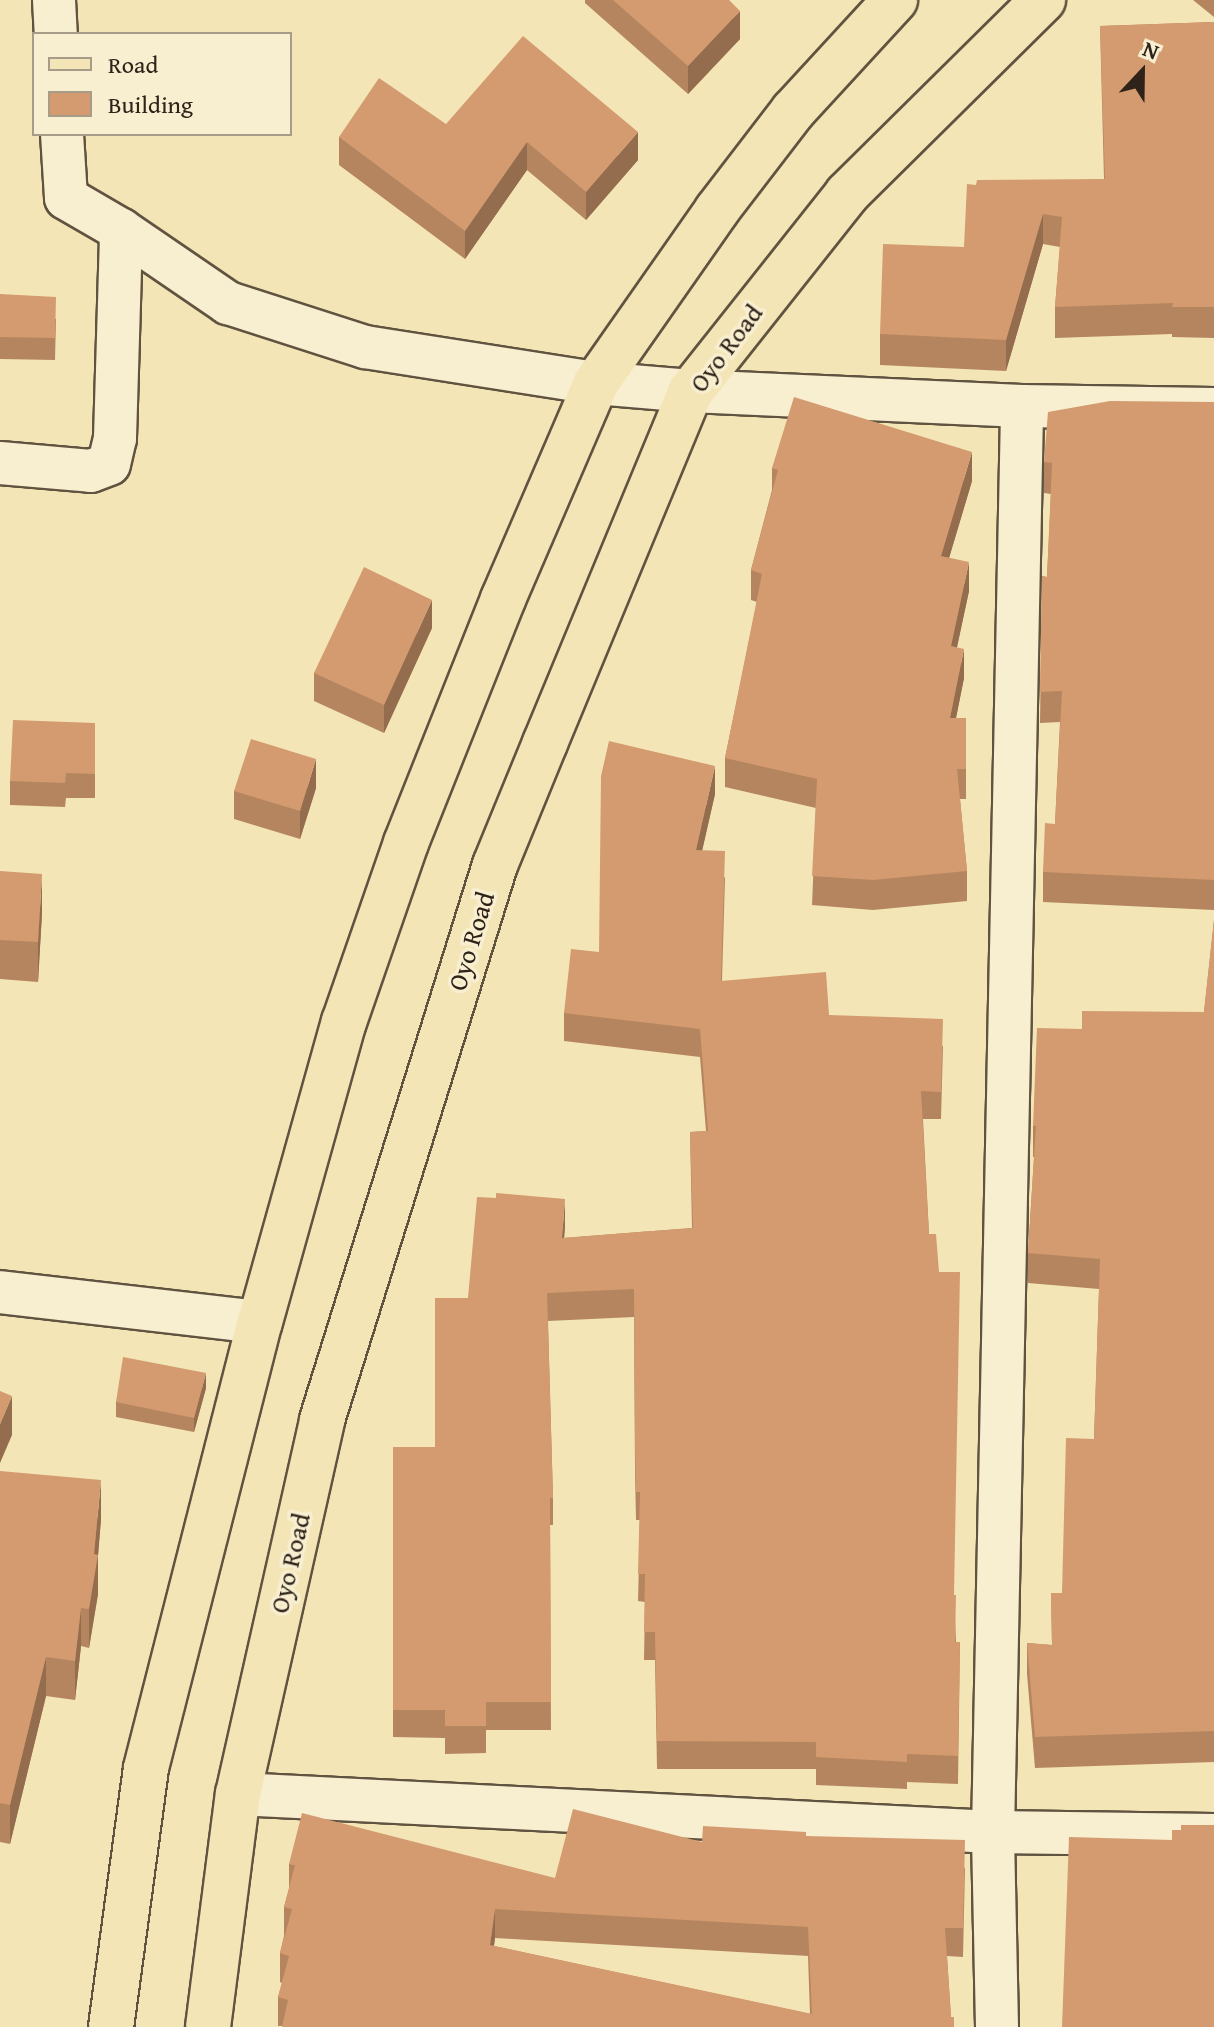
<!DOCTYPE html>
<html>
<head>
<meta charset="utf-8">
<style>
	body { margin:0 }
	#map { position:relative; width:1214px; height:2027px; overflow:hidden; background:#f4e5b6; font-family:"Gentium Book Plus",serif }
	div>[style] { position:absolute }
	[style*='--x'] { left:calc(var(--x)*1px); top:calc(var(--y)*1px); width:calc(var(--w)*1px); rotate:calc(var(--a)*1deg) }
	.roads { filter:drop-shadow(2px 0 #605340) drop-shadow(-2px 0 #605340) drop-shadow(0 2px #605340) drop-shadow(0 -2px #605340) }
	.street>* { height:42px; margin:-21px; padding:0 21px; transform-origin:21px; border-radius:21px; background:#f8eed0 }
	.primary>* { height:44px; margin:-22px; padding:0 22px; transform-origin:22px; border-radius:22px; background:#f4e5b6 }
	.wall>* { inset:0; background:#b5855f }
	.shaded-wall>* { inset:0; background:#946c4e }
	.building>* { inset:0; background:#d39b6f }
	span { translate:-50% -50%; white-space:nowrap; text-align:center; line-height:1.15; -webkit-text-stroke:7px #f8eed0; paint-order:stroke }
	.street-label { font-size:26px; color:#2e2219 }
	.legend { position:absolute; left:32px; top:32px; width:260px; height:104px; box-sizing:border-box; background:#f8eed0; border:2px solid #a79c87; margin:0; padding:10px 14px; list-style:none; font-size:24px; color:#2e2219 }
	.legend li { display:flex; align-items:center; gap:16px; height:40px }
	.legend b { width:40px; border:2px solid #a79c87 }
	.north { position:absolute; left:1102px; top:32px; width:80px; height:80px; -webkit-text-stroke:6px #f8eed0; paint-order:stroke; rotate:22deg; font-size:22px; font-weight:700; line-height:32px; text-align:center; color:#2e2219 }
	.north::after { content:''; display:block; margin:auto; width:28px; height:36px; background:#2e2219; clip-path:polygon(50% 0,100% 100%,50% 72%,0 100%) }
</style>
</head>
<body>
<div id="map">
	<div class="roads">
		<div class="street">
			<i style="--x:54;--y:0;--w:34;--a:87"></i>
			<i style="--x:62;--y:134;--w:64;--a:86.4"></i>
			<i style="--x:66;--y:198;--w:64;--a:30.2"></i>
			<i style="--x:121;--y:230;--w:130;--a:34.3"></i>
			<i style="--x:228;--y:303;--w:144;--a:17.8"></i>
			<i style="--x:365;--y:347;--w:234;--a:8.9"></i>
			<i style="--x:596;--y:383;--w:95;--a:4.8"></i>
			<i style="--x:691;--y:391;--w:331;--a:2.6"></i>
			<i style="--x:1022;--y:406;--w:192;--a:0.9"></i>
			<i style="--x:0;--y:463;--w:91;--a:5"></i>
			<i style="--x:91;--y:471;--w:19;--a:-21"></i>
			<i style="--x:109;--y:464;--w:27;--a:-77"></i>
			<i style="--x:115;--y:438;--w:208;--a:-88.3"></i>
			<i style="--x:0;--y:1292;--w:262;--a:6.6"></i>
			<i style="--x:238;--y:1794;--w:756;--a:2.88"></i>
			<i style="--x:993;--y:1832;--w:221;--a:0.8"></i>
			<i style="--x:997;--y:2027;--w:195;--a:-91.2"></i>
			<i style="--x:993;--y:1832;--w:1426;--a:-88.83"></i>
		</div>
		<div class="primary">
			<i style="--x:111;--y:2027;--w:261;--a:-82.3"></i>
			<i style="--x:146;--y:1768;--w:460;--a:-75.7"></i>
			<i style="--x:260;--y:1322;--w:312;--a:-74.4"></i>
			<i style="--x:344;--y:1022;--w:189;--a:-70.9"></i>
			<i style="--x:406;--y:843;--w:263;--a:-68.3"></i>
			<i style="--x:503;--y:599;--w:235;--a:-66.7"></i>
			<i style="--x:596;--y:383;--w:211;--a:-55"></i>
			<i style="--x:717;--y:210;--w:125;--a:-52.5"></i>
			<i style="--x:793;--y:111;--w:151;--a:-47.4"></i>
			<i style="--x:208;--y:2027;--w:235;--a:-82.7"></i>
			<i style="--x:238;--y:1794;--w:383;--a:-77.3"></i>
			<i style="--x:322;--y:1420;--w:581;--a:-72.69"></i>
			<i style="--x:495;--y:865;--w:132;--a:-67.7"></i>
			<i style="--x:545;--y:743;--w:381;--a:-67.5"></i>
			<i style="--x:691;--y:391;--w:251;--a:-51.6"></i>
			<i style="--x:847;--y:194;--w:276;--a:-44.7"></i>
		</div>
	</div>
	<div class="wall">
		<i style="clip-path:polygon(585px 0,729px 0,740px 39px,688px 94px,585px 3px)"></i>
		<i style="clip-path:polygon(1193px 0,1214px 0,1214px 17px)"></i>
		<i style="clip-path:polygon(1214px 22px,1214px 338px,1172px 337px,1172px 334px,1055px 338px,1055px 307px,1060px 247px,1043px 244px,1006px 371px,880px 365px,880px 334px,964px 247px,976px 185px,1104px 179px,1100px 26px)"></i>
		<i style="clip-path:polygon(446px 124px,638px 160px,586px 220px,527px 170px,465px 259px,339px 165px,339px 137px)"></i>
		<i style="clip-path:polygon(0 294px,56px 319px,55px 360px,0 359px)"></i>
		<i style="clip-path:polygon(1214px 402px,1214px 910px,1043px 902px,1043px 872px,1055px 824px,1060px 722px,1040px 723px,1042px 576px,1047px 577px,1051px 494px,1044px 493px,1044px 462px)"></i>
		<i style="clip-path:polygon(772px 468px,972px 481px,949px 558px,969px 591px,957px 647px,964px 678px,956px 718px,966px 718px,966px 799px,960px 799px,967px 871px,967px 901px,873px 910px,812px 905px,816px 808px,725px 787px,725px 758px,757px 602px,751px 600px,751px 570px,772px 490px)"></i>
		<i style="clip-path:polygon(432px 628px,384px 733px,314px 701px,314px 673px)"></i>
		<i style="clip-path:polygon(95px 723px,95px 798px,66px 798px,65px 807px,10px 805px,10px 781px)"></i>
		<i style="clip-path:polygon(316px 788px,300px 839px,234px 819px,234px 791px)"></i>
		<i style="clip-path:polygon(715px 794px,702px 850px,725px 878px,722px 981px,829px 1015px,943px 1046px,941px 1119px,923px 1119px,929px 1234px,954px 1595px,956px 1642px,960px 1642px,958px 1784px,907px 1782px,907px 1789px,816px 1785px,816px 1769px,657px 1769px,655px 1660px,644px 1660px,645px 1602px,638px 1601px,640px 1520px,636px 1520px,635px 1472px,634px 1317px,548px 1321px,553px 1498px,553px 1525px,550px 1525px,551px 1730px,486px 1730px,486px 1753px,445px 1754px,445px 1738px,393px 1737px,393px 1447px,435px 1447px,468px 1298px,565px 1226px,564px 1238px,692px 1228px,690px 1132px,706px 1131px,700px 1057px,564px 1041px,564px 1013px,599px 952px)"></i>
		<i style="clip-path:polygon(0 871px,42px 913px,38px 982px,0 979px)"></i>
		<i style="clip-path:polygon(1214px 920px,1214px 1762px,1035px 1768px,1027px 1674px,1027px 1643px,1052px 1645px,1051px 1593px,1062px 1593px,1094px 1439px,1099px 1289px,1028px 1283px,1028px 1253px,1034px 1157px,1033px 1157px,1033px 1126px,1082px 1029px,1204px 1012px)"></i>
		<i style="clip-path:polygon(206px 1388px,194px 1432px,116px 1417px,116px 1402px)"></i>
		<i style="clip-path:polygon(0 1471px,101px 1519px,98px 1555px,98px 1594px,89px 1648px,81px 1646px,75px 1700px,46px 1696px,10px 1844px,0 1842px)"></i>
		<i style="clip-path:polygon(evenodd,806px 1836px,965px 1868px,963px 1957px,947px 1956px,951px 2017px,278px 2026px,278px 1997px,282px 1983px,280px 1982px,280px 1953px,284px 1936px,284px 1907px,289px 1889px,289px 1864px,555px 1878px,702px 1842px,806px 1836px,495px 1938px,808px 1956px,810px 2014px,494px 1946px,495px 1938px)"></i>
	</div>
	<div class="shaded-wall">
		<i style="clip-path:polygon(740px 11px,740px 39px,688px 94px,688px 66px)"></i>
		<i style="clip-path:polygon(638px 132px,638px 160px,586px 220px,586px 192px)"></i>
		<i style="clip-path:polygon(527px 142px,527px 170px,465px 259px,465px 231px)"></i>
		<i style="clip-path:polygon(1043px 214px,1043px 244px,1006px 371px,1006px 340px)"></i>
		<i style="clip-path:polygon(972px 452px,972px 481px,941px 585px,941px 556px)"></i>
		<i style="clip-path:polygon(969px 562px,969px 591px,951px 675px,951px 646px)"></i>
		<i style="clip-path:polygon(432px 600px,432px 628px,384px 733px,384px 705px)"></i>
		<i style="clip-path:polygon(964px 649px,964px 678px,950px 748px,950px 718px)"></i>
		<i style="clip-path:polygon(316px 759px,316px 788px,300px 839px,300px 811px)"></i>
		<i style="clip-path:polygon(715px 766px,715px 794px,696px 878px,696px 850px)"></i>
		<i style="clip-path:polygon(42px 874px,42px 913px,38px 982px,38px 942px)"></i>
		<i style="clip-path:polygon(565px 1199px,565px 1226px,562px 1266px,562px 1238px)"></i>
		<i style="clip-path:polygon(206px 1373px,206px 1388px,194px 1432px,194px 1418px)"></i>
		<i style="clip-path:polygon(12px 1396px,12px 1435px,0 1463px,0 1424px)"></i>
		<i style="clip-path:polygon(101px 1480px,101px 1519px,98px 1556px,98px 1555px,98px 1594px,89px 1648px,89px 1609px)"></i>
		<i style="clip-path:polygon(81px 1608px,81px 1646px,75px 1700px,75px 1661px)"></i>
		<i style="clip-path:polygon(46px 1657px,46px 1696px,10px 1844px,10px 1805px)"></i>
		<i style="clip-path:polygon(495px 1909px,495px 1938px,490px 1974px,490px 1945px)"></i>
	</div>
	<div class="building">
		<i style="clip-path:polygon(613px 0,729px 0,740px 11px,688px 66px)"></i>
		<i style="clip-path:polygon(1214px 22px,1214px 307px,1172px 307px,1173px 303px,1055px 307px,1062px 217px,1043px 214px,1006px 340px,880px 334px,883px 244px,964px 247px,967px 184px,976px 185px,977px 180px,1105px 179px,1100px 26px)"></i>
		<i style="clip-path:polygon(523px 36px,638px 132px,586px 192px,527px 142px,465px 231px,339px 137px,379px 78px,446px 124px)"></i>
		<i style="clip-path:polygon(0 294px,56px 297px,55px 338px,0 337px)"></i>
		<i style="clip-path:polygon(794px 397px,972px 452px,941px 556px,969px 562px,951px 646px,964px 649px,950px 718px,966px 718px,966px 769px,957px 769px,967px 871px,873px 880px,812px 876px,817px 779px,725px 758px,762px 574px,751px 570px,778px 470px,772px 468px)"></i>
		<i style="clip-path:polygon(1110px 401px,1214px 402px,1214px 880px,1043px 872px,1045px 823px,1055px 824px,1062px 691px,1040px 692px,1042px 576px,1047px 577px,1052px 463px,1044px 462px,1048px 412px)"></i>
		<i style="clip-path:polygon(364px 567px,432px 600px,384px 705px,314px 673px)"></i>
		<i style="clip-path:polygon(13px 720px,95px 723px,95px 774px,66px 773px,65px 783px,10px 781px)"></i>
		<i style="clip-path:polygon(251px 739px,316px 759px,300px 811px,234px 791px)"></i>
		<i style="clip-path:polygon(609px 741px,715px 766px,696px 850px,725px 851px,721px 981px,826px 972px,829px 1015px,943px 1019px,941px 1092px,921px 1091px,929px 1234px,936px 1234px,939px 1272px,960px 1272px,954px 1595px,956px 1595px,955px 1642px,960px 1642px,958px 1756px,907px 1754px,907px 1762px,816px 1757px,816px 1742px,657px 1741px,655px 1632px,644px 1632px,645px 1574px,638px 1574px,640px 1492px,636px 1492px,635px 1444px,634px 1289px,547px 1293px,553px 1498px,550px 1498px,551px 1702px,486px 1702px,486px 1726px,445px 1726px,445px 1710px,393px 1710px,393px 1447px,435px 1447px,435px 1298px,468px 1298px,477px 1197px,496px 1198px,496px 1193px,565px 1199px,562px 1238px,693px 1228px,690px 1132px,708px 1131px,700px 1029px,564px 1013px,571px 949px,599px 952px,601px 776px)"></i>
		<i style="clip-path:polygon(0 871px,42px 874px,38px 942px,0 940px)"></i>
		<i style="clip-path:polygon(1214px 920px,1214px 1731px,1035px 1737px,1027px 1643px,1052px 1645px,1051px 1593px,1062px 1593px,1066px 1438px,1094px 1439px,1100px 1259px,1028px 1253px,1036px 1126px,1033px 1126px,1037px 1028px,1082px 1029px,1082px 1011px,1204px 1012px)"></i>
		<i style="clip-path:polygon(123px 1357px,206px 1373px,194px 1418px,116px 1402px)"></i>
		<i style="clip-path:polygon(0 1391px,12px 1396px,0 1424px)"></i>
		<i style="clip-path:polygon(0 1471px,101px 1480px,94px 1554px,98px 1555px,89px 1609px,81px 1608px,75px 1661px,46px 1657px,10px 1805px,0 1803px)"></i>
		<i style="clip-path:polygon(evenodd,573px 1809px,702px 1842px,703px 1826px,806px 1832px,806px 1836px,965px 1840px,963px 1928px,945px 1928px,951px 2017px,954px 2017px,954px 2027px,282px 2027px,288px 2000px,278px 1997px,289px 1956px,280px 1953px,292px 1909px,284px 1907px,295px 1865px,289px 1864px,302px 1813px,555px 1878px,573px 1809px,495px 1909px,808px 1927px,812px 2014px,490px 1945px,495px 1909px)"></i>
		<i style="clip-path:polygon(1181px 1825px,1214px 1825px,1214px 2027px,1062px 2027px,1069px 1837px,1172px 1840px,1172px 1830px,1181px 1830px)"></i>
	</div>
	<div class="street-label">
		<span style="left:726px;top:348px;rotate:-53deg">Oyo Road</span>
		<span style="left:471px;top:941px;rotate:-73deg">Oyo Road</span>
		<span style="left:290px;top:1563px;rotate:-77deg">Oyo Road</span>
	</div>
	<ul class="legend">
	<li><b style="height:10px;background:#f4e5b6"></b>Road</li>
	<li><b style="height:22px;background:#d39b6f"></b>Building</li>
	</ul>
	<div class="north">N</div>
</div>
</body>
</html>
